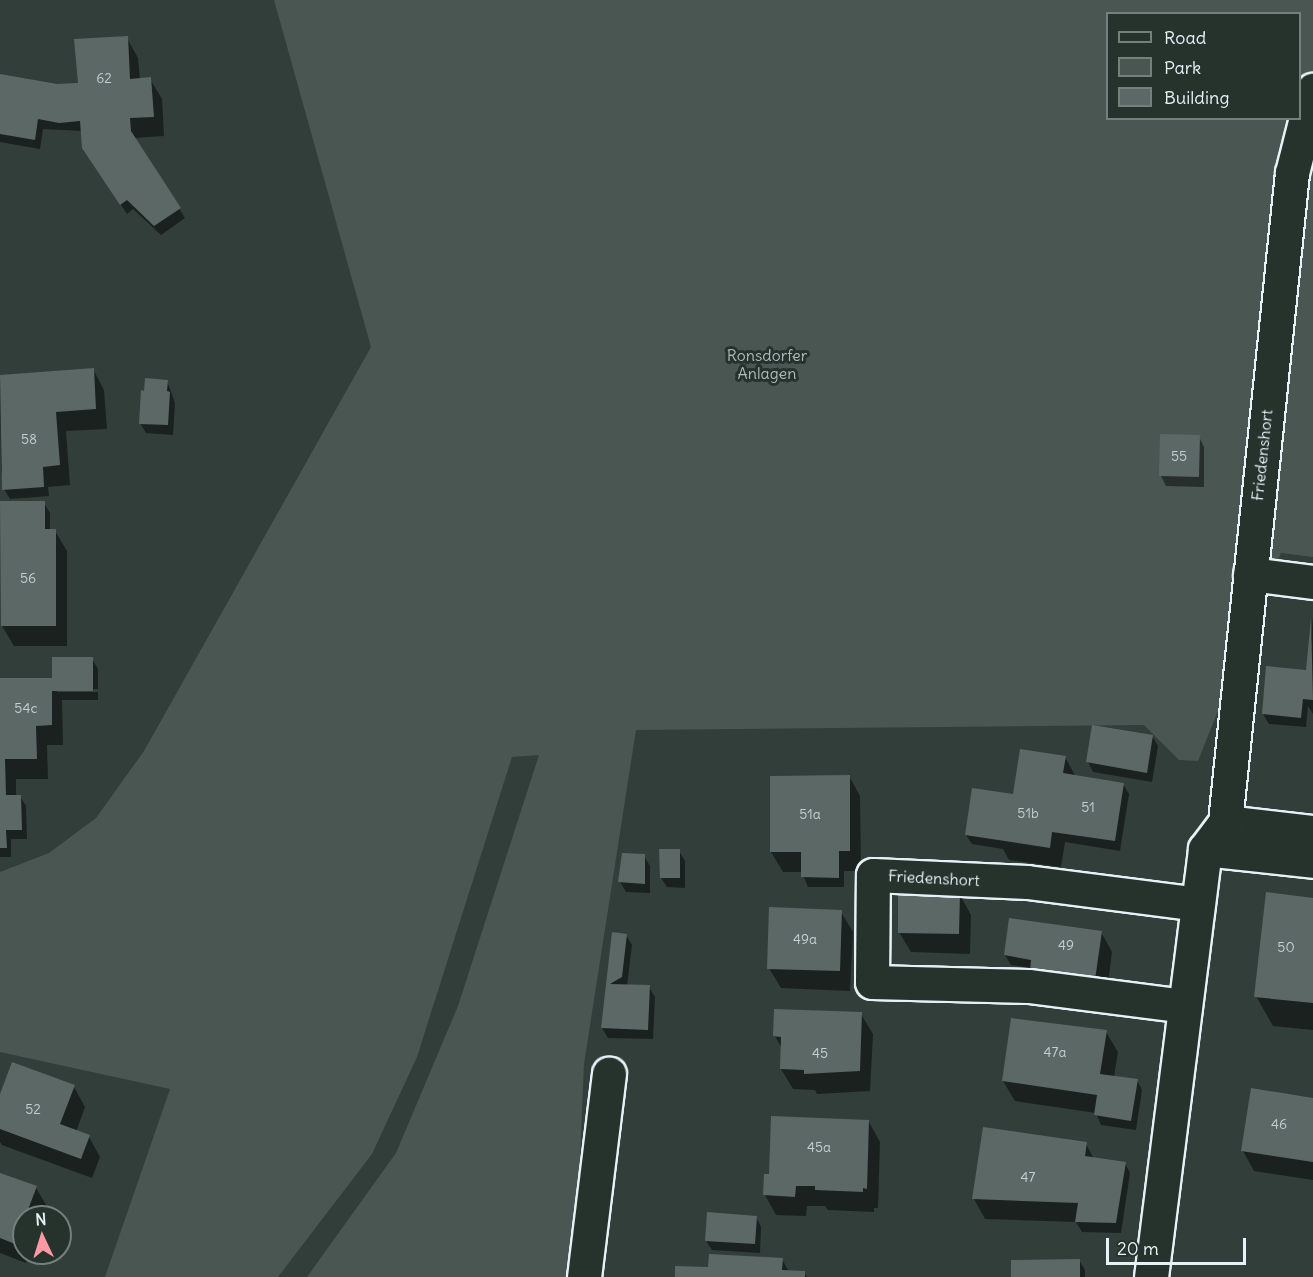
<!DOCTYPE html>
<html>
<head>
<meta charset="utf-8">
<style>
	body { margin:0 }
	#map { position:relative; width:1313px; height:1277px; overflow:hidden; background:#323e39; font-family:Delius,sans-serif }
	div>[style] { position:absolute }
	[style*='--x'] { left:calc(var(--x)*1px); top:calc(var(--y)*1px); width:calc(var(--w)*1px); rotate:calc(var(--a)*1deg) }
	.green>* { inset:0; background:#495651 }
	.shadow>* { inset:0; background:#0007 }
	.building>* { inset:0; background:#5c6865 }
	.roads { filter:drop-shadow(2px 0 #e8f1f8) drop-shadow(-2px 0 #e8f1f8) drop-shadow(0 2px #e8f1f8) drop-shadow(0 -2px #e8f1f8) }
	.minor>* { height:33px; margin:-16.5px; padding:0 16.5px; transform-origin:16.5px; border-radius:16.5px; background:#26332d }
	span { translate:-50% -50%; white-space:nowrap; text-align:center; line-height:1.15; -webkit-text-stroke:6px #26332d; paint-order:stroke }
	.number-label { font-size:14px; color:#c5cfd3 }
	.number-label span { -webkit-text-stroke-width:0 }
	.park-label { font-size:16px; color:#b0bbbe }
	.street-label { font-size:16px; color:#e8f1f8 }
	.legend { position:absolute; left:1106px; top:12px; width:195px; height:108px; box-sizing:border-box; background:#26332d; border:2px solid #747f7e; margin:0; padding:8px 10px; list-style:none; font-size:18px; color:#e8f1f8 }
	.legend li { display:flex; align-items:center; gap:12px; height:30px }
	.legend b { width:30px; border:2px solid #747f7e }
	.north { position:absolute; left:12px; top:1205px; width:60px; height:60px; box-sizing:border-box; background:#26332d; border:2px solid #747f7e; border-radius:50%; rotate:356deg; font-size:16px; font-weight:700; line-height:24px; text-align:center; color:#e8f1f8 }
	.north::after { content:''; display:block; margin:auto; width:21px; height:27px; background:#ff9aa2; clip-path:polygon(50% 0,100% 100%,50% 72%,0 100%) }
	.scale { position:absolute; left:1106px; top:1238px; width:140px; height:27px; box-sizing:border-box; border:3px solid #e8f1f8; border-top:0; padding-left:8px; font-size:18px; line-height:21px; white-space:nowrap; color:#e8f1f8; -webkit-text-stroke:4px #26332d; paint-order:stroke }
</style>
</head>
<body>
<div id="map">
	<div class="green">
		<i style="clip-path:polygon(evenodd,274px 0,1313px 0,1313px 557px,1281px 553px,1198px 761px,1179px 760px,1144px 725px,636px 730px,584px 1064px,575px 1277px,307px 1277px,396px 1153px,458px 1006px,539px 755px,512px 757px,417px 1057px,372px 1154px,278px 1277px,105px 1277px,170px 1089px,0 1052px,0 872px,49px 853px,96px 818px,144px 751px,371px 347px,274px 0,1108px 14px,1300px 14px,1300px 118px,1108px 118px,1108px 14px)"></i>
	</div>
	<div class="shadow">
		<i style="clip-path:polygon(127px 38px,138px 58px,140px 80px,150px 79px,162px 99px,164px 136px,135px 138px,185px 218px,161px 235px,133px 209px,127px 214px,90px 158px,82px 131px,43px 129px,40px 149px,0 142px,0 76px,57px 86px,79px 85px)"></i>
		<i style="clip-path:polygon(93px 369px,104px 390px,107px 429px,66px 431px,70px 485px,48px 487px,49px 496px,10px 499px,4px 489px,1px 470px,0 377px)"></i>
		<i style="clip-path:polygon(167px 381px,175px 403px,173px 435px,146px 433px,140px 423px)"></i>
		<i style="clip-path:polygon(1199px 437px,1204px 447px,1204px 487px,1166px 486px,1161px 476px)"></i>
		<i style="clip-path:polygon(44px 503px,50px 513px,50px 531px,55px 531px,67px 551px,67px 646px,14px 646px,2px 626px)"></i>
		<i style="clip-path:polygon(1313px 617px,1313px 714px,1308px 706px,1306px 727px,1269px 724px,1263px 714px,1307px 672px)"></i>
		<i style="clip-path:polygon(92px 659px,98px 669px,98px 689px,57px 689px,57px 692px,98px 692px,98px 700px,62px 700px,63px 745px,47px 745px,48px 779px,16px 779px,16px 796px,20px 796px,26px 806px,27px 839px,11px 839px,11px 857px,0 857px,0 680px,51px 680px)"></i>
		<i style="clip-path:polygon(1152px 736px,1158px 746px,1152px 782px,1093px 772px,1088px 762px)"></i>
		<i style="clip-path:polygon(1065px 757px,1076px 777px,1123px 784px,1129px 794px,1120px 851px,1065px 842px,1061px 867px,1009px 860px,1003px 849px,972px 844px,966px 835px)"></i>
		<i style="clip-path:polygon(849px 776px,860px 796px,861px 871px,844px 871px,844px 887px,808px 887px,802px 872px,783px 872px,771px 852px,771px 777px)"></i>
		<i style="clip-path:polygon(679px 851px,685px 861px,685px 888px,667px 887px,661px 878px)"></i>
		<i style="clip-path:polygon(644px 856px,650px 866px,650px 893px,626px 892px,620px 882px)"></i>
		<i style="clip-path:polygon(960px 895px,971px 915px,970px 954px,911px 952px,899px 932px)"></i>
		<i style="clip-path:polygon(1313px 899px,1313px 1030px,1273px 1026px,1256px 996px)"></i>
		<i style="clip-path:polygon(841px 912px,853px 932px,850px 991px,781px 988px,769px 968px)"></i>
		<i style="clip-path:polygon(1101px 932px,1112px 952px,1106px 999px,1031px 968px,1011px 965px,1005px 955px)"></i>
		<i style="clip-path:polygon(613px 934px,626px 935px,632px 945px,627px 986px,649px 987px,655px 997px,653px 1039px,608px 1038px,602px 1028px)"></i>
		<i style="clip-path:polygon(861px 1014px,873px 1034px,870px 1091px,817px 1094px,815px 1090px,793px 1089px,781px 1069px,782px 1049px,775px 1036px)"></i>
		<i style="clip-path:polygon(1106px 1032px,1118px 1052px,1114px 1077px,1137px 1080px,1142px 1090px,1136px 1130px,1101px 1125px,1096px 1113px,1015px 1101px,1003px 1081px)"></i>
		<i style="clip-path:polygon(74px 1087px,85px 1107px,76px 1132px,89px 1137px,100px 1157px,92px 1178px,2px 1145px,0 1142px,0 1098px)"></i>
		<i style="clip-path:polygon(1313px 1100px,1313px 1180px,1254px 1171px,1243px 1151px)"></i>
		<i style="clip-path:polygon(869px 1122px,880px 1142px,878px 1208px,874px 1208px,874px 1212px,828px 1210px,825px 1206px,807px 1206px,806px 1216px,776px 1215px,765px 1195px,771px 1175px)"></i>
		<i style="clip-path:polygon(1086px 1144px,1094px 1159px,1125px 1163px,1130px 1173px,1121px 1233px,1082px 1232px,1076px 1222px,985px 1219px,974px 1199px)"></i>
		<i style="clip-path:polygon(0 1174px,36px 1188px,48px 1208px,44px 1217px,24px 1217px,24px 1253px,30px 1253px,26px 1263px,0 1253px)"></i>
		<i style="clip-path:polygon(756px 1217px,761px 1227px,760px 1253px,712px 1250px,706px 1241px)"></i>
		<i style="clip-path:polygon(782px 1259px,789px 1272px,804px 1273px,807px 1277px,676px 1277px,710px 1269px)"></i>
		<i style="clip-path:polygon(1079px 1260px,1085px 1270px,1085px 1277px,1012px 1277px)"></i>
	</div>
	<div class="building">
		<i style="clip-path:polygon(128px 36px,130px 79px,151px 77px,154px 117px,130px 118px,131px 131px,181px 208px,154px 226px,127px 200px,120px 205px,82px 148px,80px 121px,59px 123px,38px 119px,35px 140px,0 134px,0 74px,57px 84px,78px 83px,74px 39px)"></i>
		<i style="clip-path:polygon(94px 368px,96px 409px,56px 412px,60px 465px,43px 467px,44px 487px,2px 490px,0 375px)"></i>
		<i style="clip-path:polygon(145px 378px,168px 380px,167px 391px,170px 392px,168px 425px,139px 424px,141px 390px,144px 391px)"></i>
		<i style="clip-path:polygon(1160px 434px,1200px 435px,1199px 477px,1159px 476px)"></i>
		<i style="clip-path:polygon(0 501px,45px 501px,45px 529px,56px 529px,56px 626px,1px 626px)"></i>
		<i style="clip-path:polygon(1311px 618px,1313px 700px,1303px 699px,1301px 718px,1262px 714px,1266px 666px,1306px 670px)"></i>
		<i style="clip-path:polygon(52px 657px,93px 657px,93px 691px,52px 691px,52px 725px,36px 726px,37px 759px,5px 759px,6px 795px,21px 795px,22px 830px,6px 830px,7px 848px,0 848px,0 678px,52px 678px)"></i>
		<i style="clip-path:polygon(1092px 725px,1153px 735px,1147px 773px,1086px 762px)"></i>
		<i style="clip-path:polygon(1020px 749px,1066px 756px,1063px 773px,1124px 783px,1115px 841px,1052px 832px,1050px 848px,965px 835px,972px 788px,1013px 794px)"></i>
		<i style="clip-path:polygon(850px 775px,850px 851px,839px 851px,839px 878px,801px 877px,801px 852px,770px 852px,770px 776px)"></i>
		<i style="clip-path:polygon(659px 849px,680px 849px,680px 878px,660px 878px)"></i>
		<i style="clip-path:polygon(622px 853px,645px 854px,645px 884px,618px 882px)"></i>
		<i style="clip-path:polygon(898px 891px,960px 893px,959px 934px,898px 933px)"></i>
		<i style="clip-path:polygon(1266px 892px,1313px 898px,1313px 1003px,1254px 997px)"></i>
		<i style="clip-path:polygon(769px 907px,842px 910px,840px 971px,767px 969px)"></i>
		<i style="clip-path:polygon(1009px 918px,1102px 931px,1095px 980px,1030px 971px,1031px 960px,1004px 955px)"></i>
		<i style="clip-path:polygon(612px 932px,627px 934px,622px 977px,610px 984px,650px 985px,648px 1030px,601px 1028px)"></i>
		<i style="clip-path:polygon(774px 1009px,862px 1012px,860px 1071px,804px 1074px,804px 1070px,780px 1069px,781px 1037px,773px 1036px)"></i>
		<i style="clip-path:polygon(1011px 1018px,1107px 1030px,1100px 1074px,1138px 1079px,1131px 1121px,1094px 1115px,1097px 1095px,1002px 1081px)"></i>
		<i style="clip-path:polygon(12px 1062px,75px 1085px,60px 1124px,90px 1135px,81px 1159px,0 1129px,0 1094px)"></i>
		<i style="clip-path:polygon(1251px 1088px,1313px 1098px,1313px 1162px,1241px 1151px)"></i>
		<i style="clip-path:polygon(771px 1116px,869px 1120px,867px 1189px,863px 1188px,863px 1192px,815px 1190px,815px 1186px,796px 1186px,795px 1197px,763px 1195px,764px 1174px,769px 1174px)"></i>
		<i style="clip-path:polygon(983px 1127px,1087px 1142px,1085px 1156px,1126px 1162px,1116px 1223px,1075px 1222px,1078px 1203px,972px 1199px)"></i>
		<i style="clip-path:polygon(0 1173px,37px 1186px,15px 1244px,0 1238px)"></i>
		<i style="clip-path:polygon(707px 1212px,757px 1216px,755px 1244px,705px 1241px)"></i>
		<i style="clip-path:polygon(709px 1254px,783px 1258px,782px 1270px,805px 1271px,805px 1277px,675px 1277px,675px 1266px,708px 1267px)"></i>
		<i style="clip-path:polygon(1080px 1259px,1080px 1277px,1011px 1277px,1011px 1260px)"></i>
	</div>
	<div class="roads">
		<div class="minor">
			<i style="--x:1250;--y:574;--w:64;--a:7.2"></i>
			<i style="--x:1225;--y:822;--w:89;--a:6.5"></i>
			<i style="--x:1205;--y:849;--w:109;--a:6.3"></i>
			<i style="--x:1185;--y:1006;--w:158;--a:-172.7"></i>
			<i style="--x:1028;--y:986;--w:156;--a:-178.5"></i>
			<i style="--x:872;--y:982;--w:107;--a:-89.5"></i>
			<i style="--x:873;--y:875;--w:154;--a:2.6"></i>
			<i style="--x:1027;--y:882;--w:172;--a:7.3"></i>
			<i style="--x:584;--y:1277;--w:205;--a:-83"></i>
			<i style="--x:1151;--y:1277;--w:431;--a:-82.8"></i>
			<i style="--x:1205;--y:849;--w:34;--a:-53"></i>
			<i style="--x:1225;--y:822;--w:652;--a:-84.11"></i>
			<i style="--x:1292;--y:173;--w:86;--a:-75.8"></i>
		</div>
	</div>
	<div class="number-label">
		<span style="left:104px;top:78px">62</span>
		<span style="left:29px;top:439px">58</span>
		<span style="left:1179px;top:456px">55</span>
		<span style="left:28px;top:578px">56</span>
		<span style="left:26px;top:708px">54c</span>
		<span style="left:1088px;top:807px">51</span>
		<span style="left:1028px;top:813px">51b</span>
		<span style="left:810px;top:814px">51a</span>
		<span style="left:805px;top:939px">49a</span>
		<span style="left:1066px;top:945px">49</span>
		<span style="left:1286px;top:947px">50</span>
		<span style="left:1055px;top:1052px">47a</span>
		<span style="left:820px;top:1053px">45</span>
		<span style="left:33px;top:1109px">52</span>
		<span style="left:1279px;top:1124px">46</span>
		<span style="left:819px;top:1147px">45a</span>
		<span style="left:1028px;top:1177px">47</span>
	</div>
	<div class="park-label">
		<span style="left:767px;top:364px">Ronsdorfer<br>Anlagen</span>
	</div>
	<div class="street-label">
		<span style="left:1262px;top:455px;rotate:-84deg">Friedenshort</span>
		<span style="left:934px;top:878px;rotate:3deg">Friedenshort</span>
	</div>
	<ul class="legend">
	<li><b style="height:8px;background:#26332d"></b>Road</li>
	<li><b style="height:16px;background:#495651"></b>Park</li>
	<li><b style="height:16px;background:#5c6865"></b>Building</li>
	</ul>
	<div class="north">N</div>
	<div class="scale">20 m</div>
</div>
</body>
</html>
